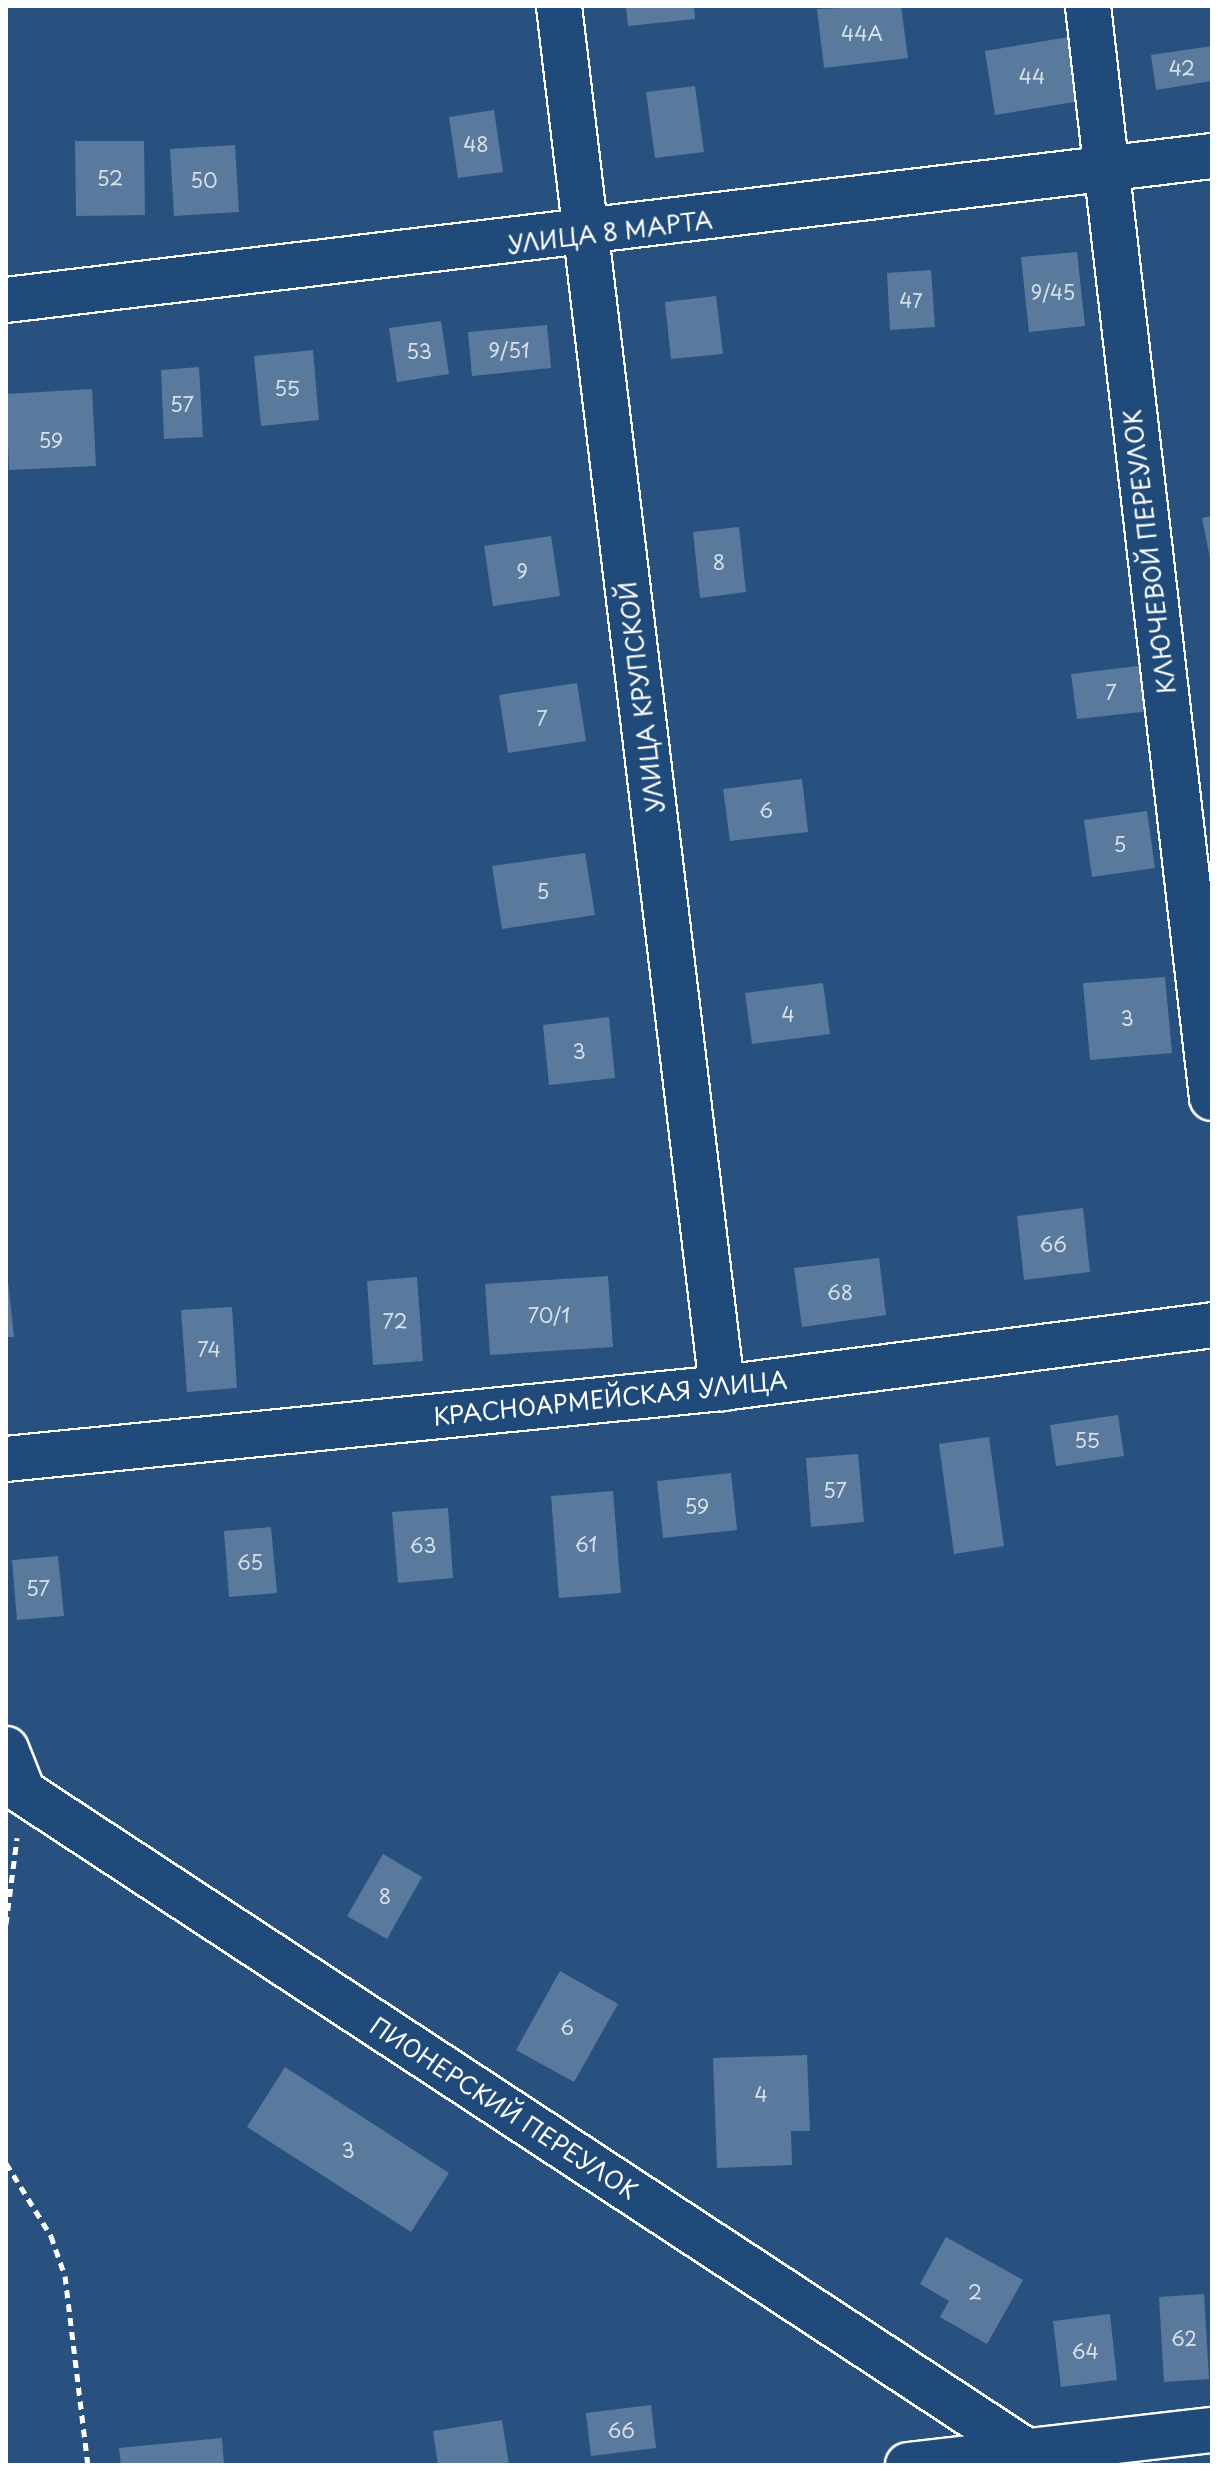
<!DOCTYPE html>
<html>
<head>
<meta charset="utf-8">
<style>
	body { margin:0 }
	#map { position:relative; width:1218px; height:2471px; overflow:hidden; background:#28517f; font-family:"Playpen Sans",sans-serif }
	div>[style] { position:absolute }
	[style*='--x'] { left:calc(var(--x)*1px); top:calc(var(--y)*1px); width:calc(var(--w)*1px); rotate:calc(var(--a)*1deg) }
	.building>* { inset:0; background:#5a7a9d }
	.path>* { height:5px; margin-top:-2.5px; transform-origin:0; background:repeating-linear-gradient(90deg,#fff 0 8px,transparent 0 14px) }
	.roads { filter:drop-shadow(2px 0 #fff) drop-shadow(-2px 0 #fff) drop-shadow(0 2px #fff) drop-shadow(0 -2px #fff) }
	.minor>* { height:44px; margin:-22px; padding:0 22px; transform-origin:22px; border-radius:22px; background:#1f4a7a }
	span { translate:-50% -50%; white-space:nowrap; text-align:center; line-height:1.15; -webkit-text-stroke:6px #1f4a7a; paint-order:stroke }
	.number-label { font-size:20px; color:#d6dee6 }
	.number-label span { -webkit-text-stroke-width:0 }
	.street-label { font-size:24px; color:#fff }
	.frame { position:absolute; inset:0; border:8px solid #fff; pointer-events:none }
</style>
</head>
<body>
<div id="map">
	<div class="building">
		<i style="clip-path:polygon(626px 6px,694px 6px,695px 19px,628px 26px)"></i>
		<i style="clip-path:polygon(901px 6px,908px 58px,824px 68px,817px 9px)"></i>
		<i style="clip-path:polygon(1069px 37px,1080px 101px,995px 115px,985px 51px)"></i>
		<i style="clip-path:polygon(1212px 46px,1212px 81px,1156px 90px,1151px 55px)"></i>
		<i style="clip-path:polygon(695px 86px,704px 152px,655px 158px,646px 92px)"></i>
		<i style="clip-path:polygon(494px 110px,503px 172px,458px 178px,449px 117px)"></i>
		<i style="clip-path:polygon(75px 141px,144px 141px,145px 215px,76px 216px)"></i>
		<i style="clip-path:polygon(235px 145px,239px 212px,174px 216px,170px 149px)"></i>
		<i style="clip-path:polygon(1077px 252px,1085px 326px,1029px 332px,1021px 257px)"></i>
		<i style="clip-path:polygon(931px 270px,935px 327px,890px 330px,887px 273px)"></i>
		<i style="clip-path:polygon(716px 296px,723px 354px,671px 359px,665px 302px)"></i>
		<i style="clip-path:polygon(441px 321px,449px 374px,397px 382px,389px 328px)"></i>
		<i style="clip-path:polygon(547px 325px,551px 368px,472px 376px,468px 332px)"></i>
		<i style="clip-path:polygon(313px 350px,319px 420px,261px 426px,254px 356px)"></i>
		<i style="clip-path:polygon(199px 367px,203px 437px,164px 439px,161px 370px)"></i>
		<i style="clip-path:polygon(92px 389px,96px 466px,9px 470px,6px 394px)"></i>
		<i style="clip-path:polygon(1212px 516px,1212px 563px,1211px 563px,1202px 518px)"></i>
		<i style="clip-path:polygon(739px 527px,746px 592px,700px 598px,693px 532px)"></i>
		<i style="clip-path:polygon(551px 536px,560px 596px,493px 606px,484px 546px)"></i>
		<i style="clip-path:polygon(1146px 665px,1151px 711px,1077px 719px,1071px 674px)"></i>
		<i style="clip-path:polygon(577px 683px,586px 741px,508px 753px,499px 695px)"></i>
		<i style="clip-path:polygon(802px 779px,808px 832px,730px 841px,723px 789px)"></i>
		<i style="clip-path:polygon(1147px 811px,1155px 868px,1092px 877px,1084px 820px)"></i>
		<i style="clip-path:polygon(585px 853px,595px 915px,502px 929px,492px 866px)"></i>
		<i style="clip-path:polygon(1165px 977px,1172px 1053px,1090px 1060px,1083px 983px)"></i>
		<i style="clip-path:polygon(823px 983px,830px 1034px,752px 1044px,745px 993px)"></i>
		<i style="clip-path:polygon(609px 1017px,615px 1078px,549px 1085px,543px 1025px)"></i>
		<i style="clip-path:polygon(1083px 1208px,1090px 1272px,1024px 1280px,1017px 1216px)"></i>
		<i style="clip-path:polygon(879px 1258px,886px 1315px,802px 1327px,794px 1268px)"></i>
		<i style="clip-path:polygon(6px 1263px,14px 1337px,6px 1337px)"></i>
		<i style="clip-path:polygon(608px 1276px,613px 1347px,490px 1355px,485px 1284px)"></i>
		<i style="clip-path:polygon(417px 1277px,423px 1361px,373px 1365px,367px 1281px)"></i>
		<i style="clip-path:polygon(232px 1307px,237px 1388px,187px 1392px,181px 1310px)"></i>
		<i style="clip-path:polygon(1118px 1415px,1124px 1456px,1056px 1466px,1050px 1425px)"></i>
		<i style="clip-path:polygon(989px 1437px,1004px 1546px,954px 1554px,939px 1444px)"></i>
		<i style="clip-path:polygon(858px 1454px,864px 1522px,811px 1527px,806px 1458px)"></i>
		<i style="clip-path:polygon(731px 1473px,737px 1530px,663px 1538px,657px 1481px)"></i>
		<i style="clip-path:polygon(613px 1491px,621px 1593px,559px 1598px,551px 1496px)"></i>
		<i style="clip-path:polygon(448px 1508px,453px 1578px,398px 1583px,392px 1512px)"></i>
		<i style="clip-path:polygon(271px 1527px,277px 1593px,229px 1597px,224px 1531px)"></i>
		<i style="clip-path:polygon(58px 1556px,64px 1616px,17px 1620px,12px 1560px)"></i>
		<i style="clip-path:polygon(383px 1854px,422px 1877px,387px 1939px,347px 1916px)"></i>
		<i style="clip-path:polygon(560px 1971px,618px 2004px,574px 2082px,516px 2050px)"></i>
		<i style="clip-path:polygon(807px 2055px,810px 2131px,791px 2131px,792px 2165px,717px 2168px,713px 2058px)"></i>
		<i style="clip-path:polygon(285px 2067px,449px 2173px,411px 2232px,247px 2127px)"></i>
		<i style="clip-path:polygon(946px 2237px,1023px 2280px,987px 2344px,940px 2317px,949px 2301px,920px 2284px)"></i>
		<i style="clip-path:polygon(1204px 2294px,1209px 2379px,1164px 2382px,1159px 2297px)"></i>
		<i style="clip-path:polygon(1110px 2314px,1117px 2380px,1061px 2387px,1053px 2321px)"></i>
		<i style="clip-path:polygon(651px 2405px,656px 2448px,591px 2456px,586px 2413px)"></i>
		<i style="clip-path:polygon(502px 2420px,509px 2465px,438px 2465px,433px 2431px)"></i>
		<i style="clip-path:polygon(222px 2438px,224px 2465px,121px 2465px,119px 2448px)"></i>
	</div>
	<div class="path">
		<i style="--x:6;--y:1924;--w:87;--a:-82.7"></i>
		<i style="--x:6;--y:2163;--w:86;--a:58.3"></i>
		<i style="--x:51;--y:2236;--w:42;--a:70.7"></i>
		<i style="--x:65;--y:2276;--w:190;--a:83.1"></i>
	</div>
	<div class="roads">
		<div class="minor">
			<i style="--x:559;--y:6;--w:1392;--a:83.27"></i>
			<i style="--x:1088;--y:6;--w:1099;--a:83.52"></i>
			<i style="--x:6;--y:300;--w:1215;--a:-6.81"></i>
			<i style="--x:6;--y:1459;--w:720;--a:-5.66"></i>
			<i style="--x:722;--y:1388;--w:494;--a:-7.3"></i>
			<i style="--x:6;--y:1749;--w:46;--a:68.4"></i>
			<i style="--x:23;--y:1792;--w:1197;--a:33.3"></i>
			<i style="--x:908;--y:2465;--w:306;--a:-6.6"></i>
		</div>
	</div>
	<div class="number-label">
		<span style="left:862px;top:33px">44А</span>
		<span style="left:1182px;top:68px">42</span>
		<span style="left:1032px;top:76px">44</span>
		<span style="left:476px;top:144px">48</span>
		<span style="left:110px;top:178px">52</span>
		<span style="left:204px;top:180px">50</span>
		<span style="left:1053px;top:292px">9/45</span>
		<span style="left:911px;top:300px">47</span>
		<span style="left:509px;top:350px">9/51</span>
		<span style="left:419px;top:351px">53</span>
		<span style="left:287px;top:388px">55</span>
		<span style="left:182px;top:404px">57</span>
		<span style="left:51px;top:440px">59</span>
		<span style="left:719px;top:562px">8</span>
		<span style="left:522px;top:571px">9</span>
		<span style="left:1111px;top:692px">7</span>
		<span style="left:542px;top:718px">7</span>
		<span style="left:766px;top:810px">6</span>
		<span style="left:1120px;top:844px">5</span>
		<span style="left:543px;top:891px">5</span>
		<span style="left:788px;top:1014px">4</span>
		<span style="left:1127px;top:1018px">3</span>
		<span style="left:579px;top:1051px">3</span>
		<span style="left:1053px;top:1244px">66</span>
		<span style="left:840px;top:1292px">68</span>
		<span style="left:549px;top:1315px">70/1</span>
		<span style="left:395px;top:1321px">72</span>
		<span style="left:209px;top:1349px">74</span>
		<span style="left:1087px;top:1440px">55</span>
		<span style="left:835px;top:1490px">57</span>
		<span style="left:697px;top:1506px">59</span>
		<span style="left:586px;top:1544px">61</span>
		<span style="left:423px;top:1545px">63</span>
		<span style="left:250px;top:1562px">65</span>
		<span style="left:38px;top:1588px">57</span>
		<span style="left:385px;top:1896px">8</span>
		<span style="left:567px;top:2027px">6</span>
		<span style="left:761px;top:2094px">4</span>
		<span style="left:348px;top:2150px">3</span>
		<span style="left:975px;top:2292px">2</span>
		<span style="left:1184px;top:2338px">62</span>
		<span style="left:1085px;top:2351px">64</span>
		<span style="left:621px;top:2430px">66</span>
	</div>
	<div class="street-label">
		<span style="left:610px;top:232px;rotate:-7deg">УЛИЦА 8 МАРТА</span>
		<span style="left:1149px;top:552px;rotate:-97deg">КЛЮЧЕВОЙ ПЕРЕУЛОК</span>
		<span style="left:641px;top:697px;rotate:-97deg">УЛИЦА КРУПСКОЙ</span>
		<span style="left:610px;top:1398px;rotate:-6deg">КРАСНОАРМЕЙСКАЯ УЛИЦА</span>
		<span style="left:504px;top:2108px;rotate:33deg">ПИОНЕРСКИЙ ПЕРЕУЛОК</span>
	</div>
	<div class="frame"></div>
</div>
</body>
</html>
